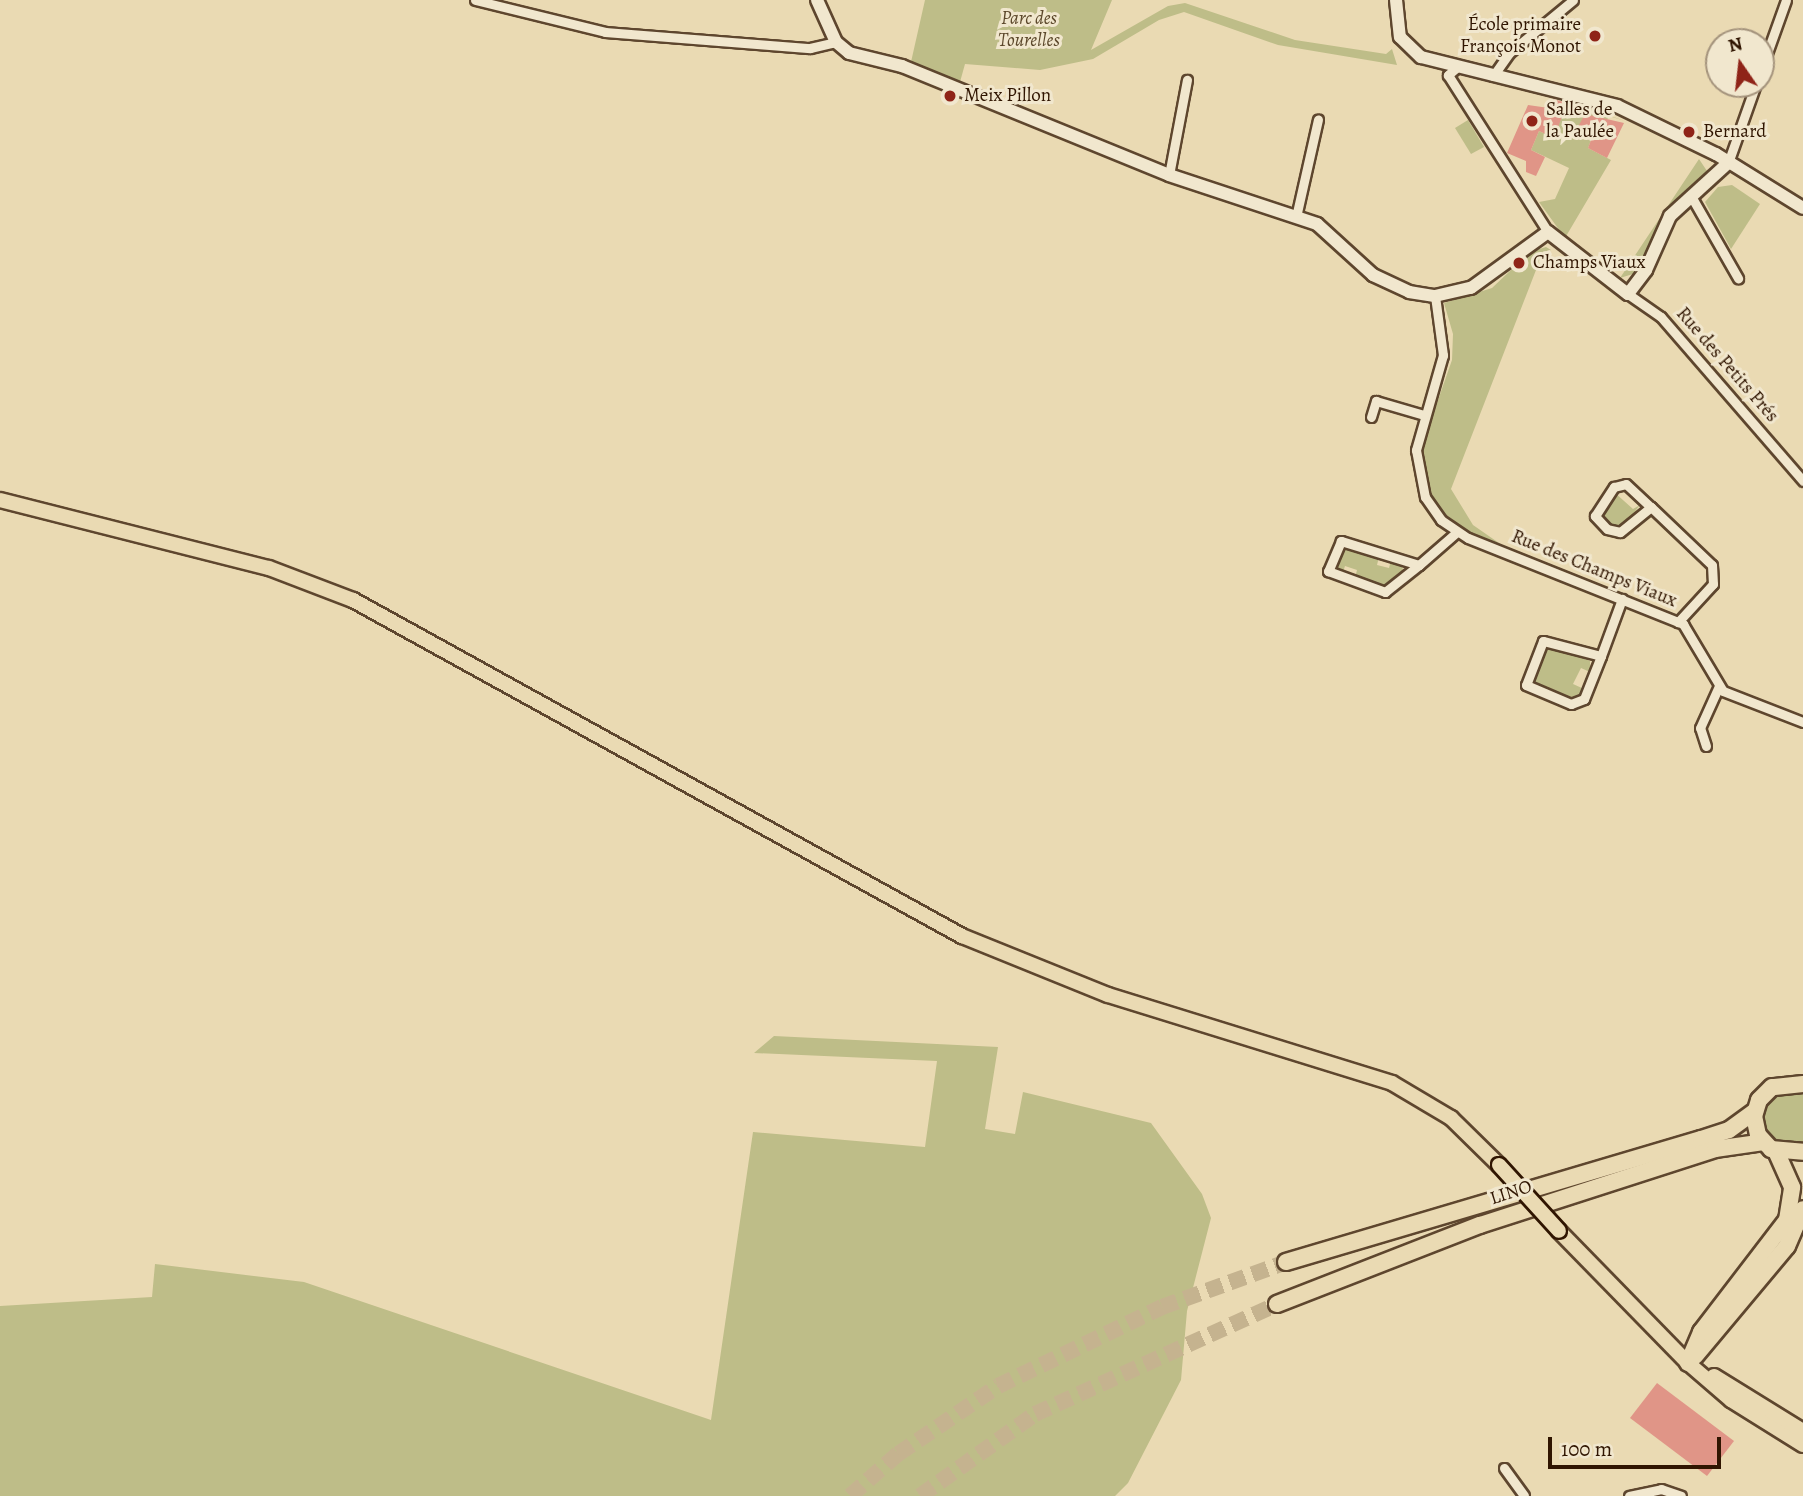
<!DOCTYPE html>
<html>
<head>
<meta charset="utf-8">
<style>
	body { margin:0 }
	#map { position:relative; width:1803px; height:1496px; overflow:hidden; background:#eadab3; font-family:Alegreya,serif }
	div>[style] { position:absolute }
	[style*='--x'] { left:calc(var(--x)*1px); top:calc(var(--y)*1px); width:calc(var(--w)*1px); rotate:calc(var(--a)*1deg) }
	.green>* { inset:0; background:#bebd88 }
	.building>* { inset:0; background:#e09587 }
	.trunk-tunnel>* { height:16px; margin-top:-8px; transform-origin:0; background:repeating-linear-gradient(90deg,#c5b38f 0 16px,transparent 0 24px) }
	.roads { filter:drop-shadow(2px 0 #5e462e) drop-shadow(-2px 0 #5e462e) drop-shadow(0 2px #5e462e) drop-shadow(0 -2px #5e462e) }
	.minor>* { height:9px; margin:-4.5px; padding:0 4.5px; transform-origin:4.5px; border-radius:4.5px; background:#f1e7ce }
	.tertiary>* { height:12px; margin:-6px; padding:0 6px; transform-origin:6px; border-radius:6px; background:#f1e7ce }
	.primary>* { height:14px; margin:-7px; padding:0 7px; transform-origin:7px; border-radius:7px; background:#eadab3 }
	.trunk>* { height:16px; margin:-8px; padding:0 8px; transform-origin:8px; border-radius:8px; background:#eadab3 }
	.bridges { filter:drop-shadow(2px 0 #301501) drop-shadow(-2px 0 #301501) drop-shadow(0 2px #301501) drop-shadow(0 -2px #301501) }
	.primary-bridge>* { height:14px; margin:-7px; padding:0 7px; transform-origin:7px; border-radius:7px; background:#eadab3 }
	.dots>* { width:19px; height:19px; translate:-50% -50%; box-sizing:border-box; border:4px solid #f1e7ce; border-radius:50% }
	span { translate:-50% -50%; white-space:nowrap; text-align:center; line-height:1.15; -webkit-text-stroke:6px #f1e7ce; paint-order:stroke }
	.park-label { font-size:19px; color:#5b472a; font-style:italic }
	.poi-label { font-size:19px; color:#301501 }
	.right { translate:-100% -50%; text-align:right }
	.left { translate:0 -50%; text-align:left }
	.street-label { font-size:19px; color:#301501 }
	.north { position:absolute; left:1705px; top:28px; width:70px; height:70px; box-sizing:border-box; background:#f1e7ce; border:2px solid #a4937c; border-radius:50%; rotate:346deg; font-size:19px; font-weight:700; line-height:28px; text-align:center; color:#301501 }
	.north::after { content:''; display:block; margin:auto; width:24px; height:32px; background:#8f2418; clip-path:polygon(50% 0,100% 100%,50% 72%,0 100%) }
	.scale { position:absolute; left:1548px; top:1437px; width:173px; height:32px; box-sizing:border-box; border:4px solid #301501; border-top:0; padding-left:9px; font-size:21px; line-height:24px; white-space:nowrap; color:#301501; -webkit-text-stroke:5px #f1e7ce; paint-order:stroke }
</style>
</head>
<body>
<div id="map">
	<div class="green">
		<i style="clip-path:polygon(925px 0,1112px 0,1091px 50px,1168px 6px,1185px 3px,1295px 40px,1386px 54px,1392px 49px,1397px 65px,1278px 45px,1184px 12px,1159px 20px,1093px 59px,1040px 70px,965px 64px,960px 82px,911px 62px)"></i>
		<i style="clip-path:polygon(1576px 104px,1625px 121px,1609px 116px,1605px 123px,1578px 127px,1592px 138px,1588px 148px,1611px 160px,1565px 238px,1539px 202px,1555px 199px,1569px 168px,1531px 150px,1539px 131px,1554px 138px,1561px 116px,1568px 115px,1566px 106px,1575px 108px)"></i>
		<i style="clip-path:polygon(1468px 120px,1484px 147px,1471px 154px,1455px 128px)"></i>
		<i style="clip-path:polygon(1699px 159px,1709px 174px,1666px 212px,1636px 273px,1620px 278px)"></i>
		<i style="clip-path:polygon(1732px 185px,1760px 204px,1731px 249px,1705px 202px,1718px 187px)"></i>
		<i style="clip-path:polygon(1546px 247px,1551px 250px,1543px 252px,1451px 489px,1473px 525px,1509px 550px,1469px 534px,1444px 514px,1426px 485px,1422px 446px,1452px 360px,1453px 334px,1444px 303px,1492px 288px,1530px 252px)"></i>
		<i style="clip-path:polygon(1614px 492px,1633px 509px,1640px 505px,1623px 527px,1608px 525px,1601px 514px)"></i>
		<i style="clip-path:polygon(1345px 546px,1379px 557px,1377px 565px,1389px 568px,1391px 560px,1402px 563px,1403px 572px,1384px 587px,1355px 578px,1357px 570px,1345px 566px,1342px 575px,1334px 572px)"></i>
		<i style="clip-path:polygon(1550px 645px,1590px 661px,1590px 672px,1581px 668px,1573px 684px,1584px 689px,1578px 696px,1569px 698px,1533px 682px,1544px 647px)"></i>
		<i style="clip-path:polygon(774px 1036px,998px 1047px,985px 1129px,1015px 1134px,1023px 1092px,1151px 1123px,1202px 1194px,1211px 1218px,1187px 1311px,1181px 1380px,1128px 1483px,1115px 1496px,0 1496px,0 1306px,152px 1297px,155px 1264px,304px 1282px,711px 1420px,753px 1132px,925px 1147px,937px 1061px,754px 1053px)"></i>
		<i style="clip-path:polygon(1799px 1090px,1803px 1092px,1803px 1143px,1778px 1144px,1764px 1131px,1762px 1111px,1773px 1095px)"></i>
	</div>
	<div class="building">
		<i style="clip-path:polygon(1553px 99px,1567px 103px,1554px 138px,1539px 131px,1531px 150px,1545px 157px,1536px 176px,1526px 172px,1526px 161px,1507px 153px,1528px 105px,1549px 108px)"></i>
		<i style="clip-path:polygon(1585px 114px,1624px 123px,1607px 158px,1588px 148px,1593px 135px,1578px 127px)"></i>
		<i style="clip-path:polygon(1657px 1383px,1734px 1441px,1707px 1476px,1630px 1418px)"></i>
	</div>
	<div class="trunk-tunnel">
		<i style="--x:850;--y:1496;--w:64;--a:-41.2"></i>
		<i style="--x:898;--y:1454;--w:121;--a:-34.2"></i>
		<i style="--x:998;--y:1386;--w:182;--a:-25.7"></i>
		<i style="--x:1162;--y:1307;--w:132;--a:-19.9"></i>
		<i style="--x:920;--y:1496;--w:141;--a:-35.5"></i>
		<i style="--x:1035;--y:1414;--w:266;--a:-24.4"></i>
	</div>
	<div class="roads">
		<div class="minor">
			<i style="--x:475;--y:0;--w:134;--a:13.8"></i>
			<i style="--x:605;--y:32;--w:206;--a:4.5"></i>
			<i style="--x:810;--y:48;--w:27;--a:-13"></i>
			<i style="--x:1456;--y:68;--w:11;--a:139"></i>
			<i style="--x:1448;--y:75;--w:186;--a:57.5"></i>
			<i style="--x:1761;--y:70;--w:74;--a:-70.3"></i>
			<i style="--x:1493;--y:76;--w:28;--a:-55"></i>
			<i style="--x:1509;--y:53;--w:83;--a:-39.6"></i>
			<i style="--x:1728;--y:163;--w:84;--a:-70.5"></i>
			<i style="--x:1169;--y:175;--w:97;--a:-79.3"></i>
			<i style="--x:1691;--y:196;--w:95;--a:60.2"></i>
			<i style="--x:1296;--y:217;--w:100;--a:-77.3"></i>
			<i style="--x:1628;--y:294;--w:40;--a:34.9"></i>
			<i style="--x:1661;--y:317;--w:217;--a:49.1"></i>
			<i style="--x:1435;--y:296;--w:60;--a:82.3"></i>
			<i style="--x:1443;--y:355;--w:99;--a:105.9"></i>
			<i style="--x:1416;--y:450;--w:48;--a:79.2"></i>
			<i style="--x:1425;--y:497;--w:28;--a:55"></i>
			<i style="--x:1441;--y:520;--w:32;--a:34"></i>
			<i style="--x:1468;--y:538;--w:232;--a:21.8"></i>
			<i style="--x:1683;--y:624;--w:78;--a:59.2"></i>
			<i style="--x:1723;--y:691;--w:86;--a:21.2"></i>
			<i style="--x:1371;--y:417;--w:17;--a:-73"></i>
			<i style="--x:1376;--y:401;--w:50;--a:16.3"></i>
			<i style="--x:1651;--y:507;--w:40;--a:141"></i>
			<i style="--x:1620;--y:532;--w:13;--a:-167"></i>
			<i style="--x:1607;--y:529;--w:18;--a:-133"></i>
			<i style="--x:1595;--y:516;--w:35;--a:-57"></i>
			<i style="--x:1614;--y:487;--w:12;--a:-14"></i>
			<i style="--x:1626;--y:484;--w:34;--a:43"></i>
			<i style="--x:1651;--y:507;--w:84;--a:43.6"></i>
			<i style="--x:1712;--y:565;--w:19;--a:87"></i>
			<i style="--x:1713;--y:584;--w:52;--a:132.6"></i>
			<i style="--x:1419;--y:565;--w:82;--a:-162.9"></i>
			<i style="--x:1341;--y:541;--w:33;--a:113"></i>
			<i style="--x:1328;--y:571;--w:61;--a:20.2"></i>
			<i style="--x:1385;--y:592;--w:43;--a:-38.5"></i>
			<i style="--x:1419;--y:565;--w:50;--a:-41"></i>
			<i style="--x:1601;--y:656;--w:60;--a:-165.5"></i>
			<i style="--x:1543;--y:641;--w:47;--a:111.1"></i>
			<i style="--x:1526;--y:685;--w:49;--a:22.9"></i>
			<i style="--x:1571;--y:704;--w:14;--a:-21"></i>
			<i style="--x:1584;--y:699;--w:46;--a:-68.4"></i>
			<i style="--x:1601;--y:656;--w:61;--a:-69.8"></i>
			<i style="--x:1706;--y:746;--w:19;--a:-108"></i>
			<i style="--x:1700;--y:728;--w:46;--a:-65.7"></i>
			<i style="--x:1504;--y:1468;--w:34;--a:54"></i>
			<i style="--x:1629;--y:1496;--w:33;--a:-12"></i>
			<i style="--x:1661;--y:1489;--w:21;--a:19"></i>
		</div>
		<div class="tertiary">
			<i style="--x:817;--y:0;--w:46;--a:65.7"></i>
			<i style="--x:836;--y:42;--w:17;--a:40"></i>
			<i style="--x:849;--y:53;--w:55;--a:13.8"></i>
			<i style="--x:902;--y:66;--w:288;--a:22.2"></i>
			<i style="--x:1169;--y:175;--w:156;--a:18.3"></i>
			<i style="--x:1317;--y:224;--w:76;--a:42.3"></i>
			<i style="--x:1373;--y:275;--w:40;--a:25"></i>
			<i style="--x:1409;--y:292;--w:26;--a:9"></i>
			<i style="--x:1435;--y:296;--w:37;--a:-13"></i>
			<i style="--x:1471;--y:288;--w:95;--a:-36"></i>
			<i style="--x:1548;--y:232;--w:101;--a:37.8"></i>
			<i style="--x:1628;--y:294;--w:30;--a:-53"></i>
			<i style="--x:1646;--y:270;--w:59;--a:-66"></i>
			<i style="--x:1670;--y:216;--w:79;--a:-42.4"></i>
			<i style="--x:1396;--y:0;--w:37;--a:84"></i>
			<i style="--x:1400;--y:37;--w:29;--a:44"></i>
			<i style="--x:1421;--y:57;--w:202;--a:14"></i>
			<i style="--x:1617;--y:106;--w:110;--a:25.9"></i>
			<i style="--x:1716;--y:154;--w:102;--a:31.8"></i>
		</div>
		<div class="primary">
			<i style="--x:0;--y:500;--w:277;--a:14.2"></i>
			<i style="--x:269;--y:568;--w:90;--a:20.9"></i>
			<i style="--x:353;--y:600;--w:696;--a:28.89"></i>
			<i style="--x:962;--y:936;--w:157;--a:22"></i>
			<i style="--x:1108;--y:995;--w:297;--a:17.2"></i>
			<i style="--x:1392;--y:1083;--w:69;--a:30.7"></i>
			<i style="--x:1451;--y:1118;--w:67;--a:44.4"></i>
			<i style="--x:1559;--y:1231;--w:185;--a:45.7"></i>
			<i style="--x:1688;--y:1363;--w:57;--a:40.7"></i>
			<i style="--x:1731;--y:1400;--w:85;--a:32"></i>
			<i style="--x:1714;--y:1376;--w:105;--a:31.7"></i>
		</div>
		<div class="trunk">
			<i style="--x:1803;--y:1084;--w:31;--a:174"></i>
			<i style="--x:1772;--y:1087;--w:18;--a:135"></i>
			<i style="--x:1759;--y:1100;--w:17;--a:107"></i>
			<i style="--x:1754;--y:1116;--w:19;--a:78"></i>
			<i style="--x:1758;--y:1135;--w:19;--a:47"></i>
			<i style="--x:1771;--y:1149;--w:32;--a:5"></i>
			<i style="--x:1286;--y:1262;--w:433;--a:-16.5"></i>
			<i style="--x:1701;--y:1139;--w:29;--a:-18"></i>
			<i style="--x:1729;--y:1130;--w:32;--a:-36"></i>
			<i style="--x:1277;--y:1304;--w:218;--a:-21.3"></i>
			<i style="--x:1480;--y:1225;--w:247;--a:-17.9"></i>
			<i style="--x:1715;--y:1149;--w:49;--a:-8.1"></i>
			<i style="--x:1695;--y:1356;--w:143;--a:-50.1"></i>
			<i style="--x:1787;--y:1246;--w:40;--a:-66.6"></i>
			<i style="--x:1688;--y:1363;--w:34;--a:-67"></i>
			<i style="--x:1701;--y:1332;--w:141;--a:-52.5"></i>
			<i style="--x:1787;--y:1220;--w:33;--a:-81"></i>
			<i style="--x:1792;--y:1187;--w:39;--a:-114"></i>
		</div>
	</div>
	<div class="bridges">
		<div class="primary-bridge">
			<i style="--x:1499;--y:1165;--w:89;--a:47.7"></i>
		</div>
	</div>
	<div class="dots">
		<i style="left:1595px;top:36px;background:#8f2418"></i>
		<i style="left:950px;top:96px;background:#8f2418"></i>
		<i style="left:1532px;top:121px;background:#8f2418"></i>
		<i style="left:1689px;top:132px;background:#8f2418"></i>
		<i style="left:1519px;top:263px;background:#8f2418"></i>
	</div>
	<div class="park-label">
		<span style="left:1029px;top:30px">Parc des<br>Tourelles</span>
	</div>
	<div class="poi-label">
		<span class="right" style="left:1581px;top:36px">École primaire<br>François Monot</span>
		<span class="left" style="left:964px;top:96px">Meix Pillon</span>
		<span class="left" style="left:1546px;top:121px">Salles de<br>la Paulée</span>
		<span class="left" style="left:1703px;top:132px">Bernard</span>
		<span class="left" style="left:1533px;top:263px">Champs Viaux</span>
	</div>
	<div class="street-label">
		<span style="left:1727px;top:365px;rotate:49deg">Rue des Petits Prés</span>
		<span style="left:1594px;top:569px;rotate:22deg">Rue des Champs Viaux</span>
		<span style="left:1511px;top:1193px;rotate:-18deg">LINO</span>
	</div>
	<div class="north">N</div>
	<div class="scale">100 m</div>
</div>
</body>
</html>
